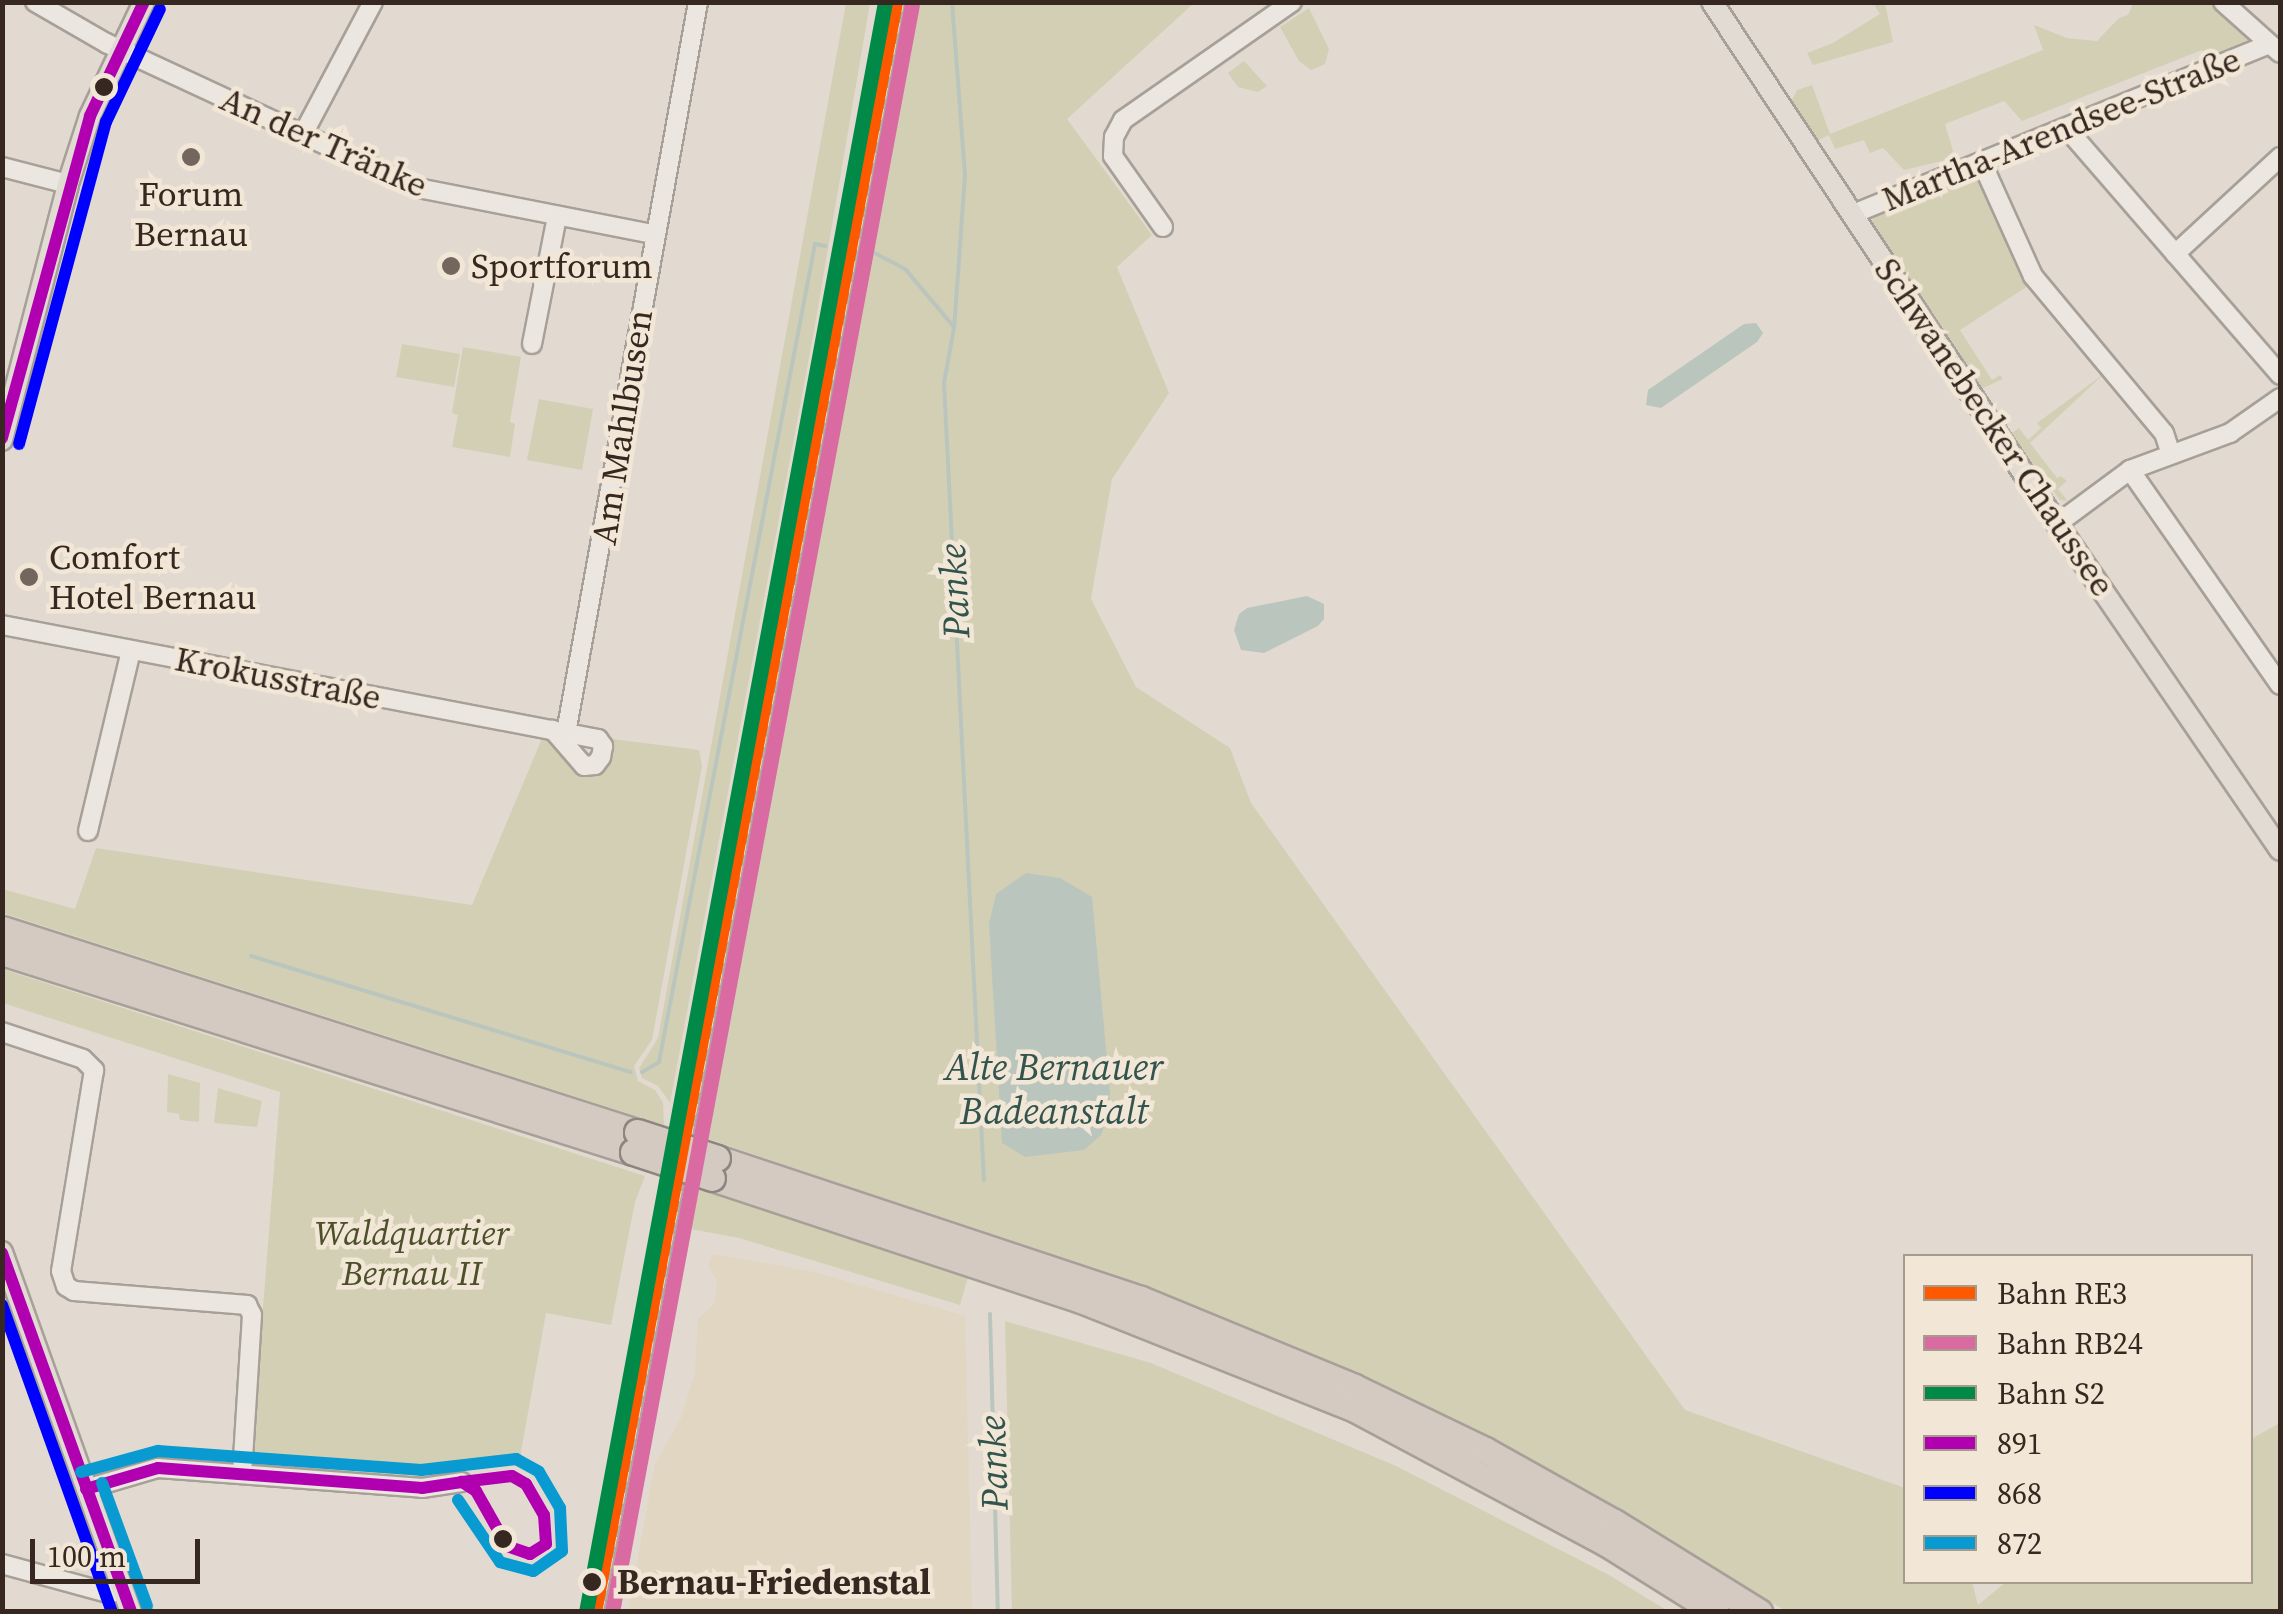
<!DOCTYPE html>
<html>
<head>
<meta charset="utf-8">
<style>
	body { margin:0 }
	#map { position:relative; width:2283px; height:1614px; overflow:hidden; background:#e2dad0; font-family:"Source Serif 4",serif }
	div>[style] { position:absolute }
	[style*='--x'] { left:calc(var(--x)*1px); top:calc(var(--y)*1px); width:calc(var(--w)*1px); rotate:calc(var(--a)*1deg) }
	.farmland>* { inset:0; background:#e0d6c2 }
	.green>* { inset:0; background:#d3cfb4 }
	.water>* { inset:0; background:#bac6bd }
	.stream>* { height:4px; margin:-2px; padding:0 2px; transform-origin:2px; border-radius:2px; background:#bac6bd }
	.roads { filter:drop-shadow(2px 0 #a7a098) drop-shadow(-2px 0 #a7a098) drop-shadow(0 2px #a7a098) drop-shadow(0 -2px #a7a098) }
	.minor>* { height:18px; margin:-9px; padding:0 9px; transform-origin:9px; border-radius:9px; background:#ebe7e0 }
	.major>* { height:20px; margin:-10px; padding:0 10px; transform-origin:10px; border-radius:10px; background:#e2dbd3 }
	.highway>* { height:25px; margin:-12.5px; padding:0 12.5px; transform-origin:12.5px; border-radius:12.5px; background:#d4cac1 }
	.rail>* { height:8px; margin-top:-4px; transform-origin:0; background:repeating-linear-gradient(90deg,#f2e7d7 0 11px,#aba6a1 0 22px); box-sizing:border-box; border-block:2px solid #aba6a1 }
	.bridges { filter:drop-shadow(2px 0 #8d867f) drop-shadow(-2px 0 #8d867f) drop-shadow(0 2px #8d867f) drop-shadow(0 -2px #8d867f) }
	.highway-bridge>* { height:25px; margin:-12.5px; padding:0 12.5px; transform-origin:12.5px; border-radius:12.5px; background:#d4cac1 }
	.bus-1>* { height:12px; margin:-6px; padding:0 6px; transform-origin:6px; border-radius:6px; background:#b000b0 }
	.bus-2>* { height:12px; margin:-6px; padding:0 6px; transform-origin:6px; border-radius:6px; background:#00f }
	.bus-3>* { height:12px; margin:-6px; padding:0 6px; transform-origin:6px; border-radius:6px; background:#089ad0 }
	.rail-1>* { height:15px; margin:-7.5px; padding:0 7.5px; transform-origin:7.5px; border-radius:7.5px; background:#ff5900 }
	.rail-2>* { height:15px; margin:-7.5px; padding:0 7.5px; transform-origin:7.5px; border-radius:7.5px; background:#da6ba2 }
	.rail-3>* { height:15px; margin:-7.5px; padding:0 7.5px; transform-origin:7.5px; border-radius:7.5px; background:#018a47 }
	.dots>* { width:28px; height:28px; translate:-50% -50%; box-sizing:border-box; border:5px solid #f2e7d7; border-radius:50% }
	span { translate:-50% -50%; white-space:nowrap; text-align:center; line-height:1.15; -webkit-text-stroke:9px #f2e7d7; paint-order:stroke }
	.street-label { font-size:35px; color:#362821 }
	.poi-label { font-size:35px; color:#362821 }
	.left { translate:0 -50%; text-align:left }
	.park-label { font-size:35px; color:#4b502a; font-style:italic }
	.stop-label { font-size:35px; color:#362821; font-weight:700 }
	.water-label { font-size:38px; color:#32544d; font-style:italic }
	.frame { position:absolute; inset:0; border:5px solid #362821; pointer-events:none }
	.legend { position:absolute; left:1903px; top:1254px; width:350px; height:330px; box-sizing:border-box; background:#f2e7d7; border:2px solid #a79b8e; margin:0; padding:12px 18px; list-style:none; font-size:30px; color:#362821 }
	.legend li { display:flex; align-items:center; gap:20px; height:50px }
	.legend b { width:50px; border:2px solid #a79b8e }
	.scale { position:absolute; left:30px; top:1539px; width:170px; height:45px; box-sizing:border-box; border:5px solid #362821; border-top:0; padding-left:12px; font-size:30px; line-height:35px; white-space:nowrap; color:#362821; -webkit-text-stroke:8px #f2e7d7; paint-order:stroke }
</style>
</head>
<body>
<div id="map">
	<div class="farmland">
		<i style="clip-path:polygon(712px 1254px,815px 1272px,965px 1316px,972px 1611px,628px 1611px,655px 1464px,681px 1418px,695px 1372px,698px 1319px,715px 1303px,717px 1280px,708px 1267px)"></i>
	</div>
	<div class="green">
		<i style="clip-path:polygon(846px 3px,870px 3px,814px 331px,670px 1103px,658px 1086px,642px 1078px,639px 1068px,658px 1038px)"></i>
		<i style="clip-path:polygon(909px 3px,1194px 3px,1067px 119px,1152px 235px,1117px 267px,1169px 393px,1112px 479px,1091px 599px,1136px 687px,1230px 748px,1251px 803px,1685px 1410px,1905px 1488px,1906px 1582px,1972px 1582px,1978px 1605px,2006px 1582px,2250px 1582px,2251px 1439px,2280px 1423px,2280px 1611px,1786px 1611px,1596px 1498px,1359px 1376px,1146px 1288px,705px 1138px)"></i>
		<i style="clip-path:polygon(1873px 3px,1885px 3px,1893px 42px,1813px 65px,1807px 53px,1833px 43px,1880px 14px)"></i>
		<i style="clip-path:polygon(2133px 3px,2217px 3px,2252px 39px,2250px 46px,2211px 61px,2202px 50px,2022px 121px,2004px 101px,1945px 124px,1955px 158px,1904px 170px,1883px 148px,1870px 153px,1864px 140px,1835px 149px,1829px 135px,1817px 141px,1791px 102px,1797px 90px,1812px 85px,1830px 134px,2043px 50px,2034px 25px,2067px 38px,2097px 41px,2119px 18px,2128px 15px)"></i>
		<i style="clip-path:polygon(1309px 8px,1329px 49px,1325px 64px,1311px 70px,1299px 61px,1280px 27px)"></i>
		<i style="clip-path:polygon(1244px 61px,1267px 86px,1258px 92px,1238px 87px,1228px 73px)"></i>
		<i style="clip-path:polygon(1971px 175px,1986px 190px,2028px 286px,1960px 330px,1992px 380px,2000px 375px,2003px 379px,1981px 389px,1976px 387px,1871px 227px,1874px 214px)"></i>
		<i style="clip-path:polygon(402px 344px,460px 354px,454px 387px,396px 377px)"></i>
		<i style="clip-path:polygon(463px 347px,521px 357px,510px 422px,515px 424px,510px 457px,452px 447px,458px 415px,452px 413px)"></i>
		<i style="clip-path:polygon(2105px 373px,2030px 443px,2057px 478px,2061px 476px,2067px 481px,2058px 489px,2068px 501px,2060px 500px,2010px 434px,2019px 428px,2028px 440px,2041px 428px,2037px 423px)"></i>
		<i style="clip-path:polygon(539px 399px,593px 409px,582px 470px,527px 460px)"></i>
		<i style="clip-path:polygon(543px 736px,588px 774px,605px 738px,699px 750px,702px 766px,652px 1040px,634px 1066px,638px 1081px,655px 1090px,663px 1102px,664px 1125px,3px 913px,2px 889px,75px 909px,96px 848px,472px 905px)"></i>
		<i style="clip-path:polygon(2px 969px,645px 1176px,635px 1202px,611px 1325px,546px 1313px,519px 1463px,411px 1478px,257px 1467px,251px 1460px,280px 1092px,3px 1003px)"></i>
		<i style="clip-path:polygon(168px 1074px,200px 1083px,199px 1122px,180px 1120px,179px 1114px,167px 1112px)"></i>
		<i style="clip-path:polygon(218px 1088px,262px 1101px,257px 1127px,214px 1123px)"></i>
		<i style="clip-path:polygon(692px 1187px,968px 1277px,960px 1305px,739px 1238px,685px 1228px)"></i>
		<i style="clip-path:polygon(1005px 1321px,1151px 1363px,1396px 1466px,1609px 1575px,1668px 1611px,1012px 1611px)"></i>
	</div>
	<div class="water">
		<i style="clip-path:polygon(1756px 323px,1763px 333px,1757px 342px,1661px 408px,1646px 405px,1648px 390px,1744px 324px)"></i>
		<i style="clip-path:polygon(1307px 596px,1324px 604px,1324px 619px,1318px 626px,1264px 653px,1241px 650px,1234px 630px,1239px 614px,1247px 608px)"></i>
		<i style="clip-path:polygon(1026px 873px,1060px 878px,1092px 897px,1110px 1092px,1109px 1113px,1101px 1135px,1084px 1150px,1025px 1157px,1002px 1143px,989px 924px,996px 894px)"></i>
	</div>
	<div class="stream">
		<i style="--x:952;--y:2;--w:174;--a:85.7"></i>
		<i style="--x:965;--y:176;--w:152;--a:94.1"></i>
		<i style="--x:954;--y:328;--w:56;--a:100.3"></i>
		<i style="--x:944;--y:383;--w:798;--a:87.13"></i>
		<i style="--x:871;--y:251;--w:40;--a:28"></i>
		<i style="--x:906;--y:270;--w:75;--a:49.9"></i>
		<i style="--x:251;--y:956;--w:397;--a:17"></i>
		<i style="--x:642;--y:1072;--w:20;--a:-30"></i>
		<i style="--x:659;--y:1062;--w:833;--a:-79.2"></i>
		<i style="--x:815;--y:244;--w:11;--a:10"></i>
		<i style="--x:990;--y:1314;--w:298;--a:88.5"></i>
	</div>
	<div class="roads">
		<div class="minor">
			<i style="--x:35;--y:2;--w:82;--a:30"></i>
			<i style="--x:106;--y:43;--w:344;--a:24.9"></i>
			<i style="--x:418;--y:188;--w:239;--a:11.1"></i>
			<i style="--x:2223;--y:2;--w:76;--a:41.8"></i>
			<i style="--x:2068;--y:130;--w:324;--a:49.1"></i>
			<i style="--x:302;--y:136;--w:152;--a:-62.1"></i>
			<i style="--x:1982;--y:163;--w:124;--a:65.7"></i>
			<i style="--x:2033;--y:276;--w:204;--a:50.2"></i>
			<i style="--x:2164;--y:433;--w:22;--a:72"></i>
			<i style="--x:2;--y:167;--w:68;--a:14.4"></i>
			<i style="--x:1853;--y:214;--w:450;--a:-22.2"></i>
			<i style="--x:1163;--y:227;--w:87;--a:-125.2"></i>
			<i style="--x:1113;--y:156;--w:19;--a:-87"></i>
			<i style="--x:1114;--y:137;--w:19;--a:-62"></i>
			<i style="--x:1123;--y:120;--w:206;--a:-34.9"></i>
			<i style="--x:2175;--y:254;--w:143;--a:-42.7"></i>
			<i style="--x:532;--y:344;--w:129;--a:-78.9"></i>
			<i style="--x:2130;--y:470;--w:262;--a:55.1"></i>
			<i style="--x:2057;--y:524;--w:91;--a:-36.5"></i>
			<i style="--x:2130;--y:470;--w:107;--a:-20.3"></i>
			<i style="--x:2230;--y:433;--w:61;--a:-35"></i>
			<i style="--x:2;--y:625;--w:607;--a:10.83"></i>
			<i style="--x:598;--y:739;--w:9;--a:54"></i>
			<i style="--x:603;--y:746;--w:11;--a:100"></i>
			<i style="--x:601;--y:757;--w:10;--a:127"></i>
			<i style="--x:595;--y:765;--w:11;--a:175"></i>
			<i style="--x:584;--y:766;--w:48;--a:-130.7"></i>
			<i style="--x:566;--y:733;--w:743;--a:-79.76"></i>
			<i style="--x:88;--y:831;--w:186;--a:-76.6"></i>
			<i style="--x:2;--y:1032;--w:85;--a:18.4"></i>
			<i style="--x:83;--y:1059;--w:16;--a:45"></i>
			<i style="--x:94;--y:1070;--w:204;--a:99.3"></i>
			<i style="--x:61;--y:1271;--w:16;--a:72"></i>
			<i style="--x:66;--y:1286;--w:9;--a:32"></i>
			<i style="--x:74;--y:1291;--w:174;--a:4.6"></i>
			<i style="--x:247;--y:1305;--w:11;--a:63"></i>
			<i style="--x:252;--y:1315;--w:158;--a:93.6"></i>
			<i style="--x:86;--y:1489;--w:75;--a:-16.3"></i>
			<i style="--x:158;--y:1468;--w:265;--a:4.3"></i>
			<i style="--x:422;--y:1488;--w:40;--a:-8.5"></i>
			<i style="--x:2;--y:1564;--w:110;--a:15.3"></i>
			<i style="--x:108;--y:1593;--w:16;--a:-7"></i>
		</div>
		<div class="major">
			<i style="--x:1712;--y:2;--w:626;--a:56.54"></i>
			<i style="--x:2057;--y:524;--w:395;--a:55.6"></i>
			<i style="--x:2;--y:440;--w:264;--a:-75.5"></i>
			<i style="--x:68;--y:184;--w:71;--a:-72.1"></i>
			<i style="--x:90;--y:116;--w:126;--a:-64.7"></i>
			<i style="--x:2;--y:1252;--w:382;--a:70.3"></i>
		</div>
		<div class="highway">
			<i style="--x:2;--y:929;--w:667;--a:17.73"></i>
			<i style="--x:2;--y:952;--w:662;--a:17.59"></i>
			<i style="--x:717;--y:1158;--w:447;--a:18.4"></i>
			<i style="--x:1141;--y:1299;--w:230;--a:22.4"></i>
			<i style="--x:1354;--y:1387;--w:145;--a:25.7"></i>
			<i style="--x:1485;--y:1450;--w:148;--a:29.2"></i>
			<i style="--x:1614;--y:1522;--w:171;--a:31.8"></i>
			<i style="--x:712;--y:1178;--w:389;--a:18.3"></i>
			<i style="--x:1081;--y:1300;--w:295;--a:21.7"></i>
			<i style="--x:1355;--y:1409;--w:285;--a:28.1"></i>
			<i style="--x:1606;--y:1543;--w:130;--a:32.1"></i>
		</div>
	</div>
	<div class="rail">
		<i style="--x:601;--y:1612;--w:1638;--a:-79.41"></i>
	</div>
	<div class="bridges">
		<div class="highway-bridge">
			<i style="--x:637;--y:1132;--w:84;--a:18"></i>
			<i style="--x:633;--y:1152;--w:83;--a:18.2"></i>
		</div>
	</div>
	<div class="bus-1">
		<i style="--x:2;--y:438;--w:334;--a:-74.7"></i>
		<i style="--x:90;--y:116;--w:126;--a:-64.7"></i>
		<i style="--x:2;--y:1253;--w:381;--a:70.2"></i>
		<i style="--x:512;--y:1476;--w:16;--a:30"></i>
		<i style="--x:526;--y:1484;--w:36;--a:60"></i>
		<i style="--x:544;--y:1515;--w:29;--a:86"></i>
		<i style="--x:546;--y:1544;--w:19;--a:148"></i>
		<i style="--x:530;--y:1554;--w:24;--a:-161"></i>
		<i style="--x:507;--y:1546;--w:63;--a:-119.4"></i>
		<i style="--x:476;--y:1491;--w:17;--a:-147"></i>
		<i style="--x:462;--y:1482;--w:50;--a:-6.8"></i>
		<i style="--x:86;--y:1489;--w:75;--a:-16.3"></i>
		<i style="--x:158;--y:1468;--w:265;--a:4.3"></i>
		<i style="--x:422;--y:1488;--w:40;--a:-8.5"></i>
	</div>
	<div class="bus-2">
		<i style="--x:19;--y:444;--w:334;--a:-74.9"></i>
		<i style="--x:106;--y:122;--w:125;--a:-64.5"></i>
		<i style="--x:2;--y:1305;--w:326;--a:70.3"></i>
	</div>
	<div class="bus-3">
		<i style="--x:81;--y:1472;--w:80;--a:-15.3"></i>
		<i style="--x:158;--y:1451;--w:264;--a:4.1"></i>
		<i style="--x:421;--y:1470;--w:96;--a:-6.6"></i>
		<i style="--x:516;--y:1459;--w:26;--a:29"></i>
		<i style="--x:539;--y:1472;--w:42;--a:59.7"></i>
		<i style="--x:560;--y:1508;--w:43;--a:87.3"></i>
		<i style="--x:562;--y:1551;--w:35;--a:145"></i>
		<i style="--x:533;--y:1571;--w:34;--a:-165"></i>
		<i style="--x:500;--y:1562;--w:75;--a:-124.1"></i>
		<i style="--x:102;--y:1483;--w:131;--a:69.9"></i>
	</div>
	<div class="rail-1">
		<i style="--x:594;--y:1612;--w:1638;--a:-79.41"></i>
	</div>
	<div class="rail-2">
		<i style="--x:612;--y:1612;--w:1635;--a:-79.43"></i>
	</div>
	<div class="rail-3">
		<i style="--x:586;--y:1612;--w:1638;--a:-79.48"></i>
	</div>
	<div class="dots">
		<i style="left:104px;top:87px;background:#362821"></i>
		<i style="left:191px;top:157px;background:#72665e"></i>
		<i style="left:451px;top:266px;background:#72665e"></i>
		<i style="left:29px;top:577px;background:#72665e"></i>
		<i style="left:503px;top:1539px;background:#362821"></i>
		<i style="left:592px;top:1582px;background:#362821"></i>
	</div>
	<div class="street-label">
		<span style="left:2061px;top:129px;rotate:-22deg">Martha-Arendsee-Straße</span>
		<span style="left:324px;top:142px;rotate:24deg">An der Tränke</span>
		<span style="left:622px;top:427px;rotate:-81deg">Am Mahlbusen</span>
		<span style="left:1995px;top:427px;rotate:56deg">Schwanebecker Chaussee</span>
		<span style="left:278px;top:678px;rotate:11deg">Krokusstraße</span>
	</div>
	<div class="poi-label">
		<span style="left:191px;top:214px">Forum<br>Bernau</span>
		<span class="left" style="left:471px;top:266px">Sportforum</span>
		<span class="left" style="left:49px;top:577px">Comfort<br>Hotel Bernau</span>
	</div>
	<div class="park-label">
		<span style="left:412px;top:1253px">Waldquartier<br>Bernau II</span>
	</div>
	<div class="stop-label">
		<span class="left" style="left:617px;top:1582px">Bernau-Friedenstal</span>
	</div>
	<div class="water-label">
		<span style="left:955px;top:591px;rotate:-93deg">Panke</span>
		<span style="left:1054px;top:1090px">Alte Bernauer<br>Badeanstalt</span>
		<span style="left:994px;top:1463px;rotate:-92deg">Panke</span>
	</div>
	<div class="frame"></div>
	<ul class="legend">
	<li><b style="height:12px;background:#ff5900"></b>Bahn RE3</li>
	<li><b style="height:12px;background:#da6ba2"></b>Bahn RB24</li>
	<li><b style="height:12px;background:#018a47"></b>Bahn S2</li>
	<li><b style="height:12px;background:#b000b0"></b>891</li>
	<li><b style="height:12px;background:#00f"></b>868</li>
	<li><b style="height:12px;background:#089ad0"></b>872</li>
	</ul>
	<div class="scale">100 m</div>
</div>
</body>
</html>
